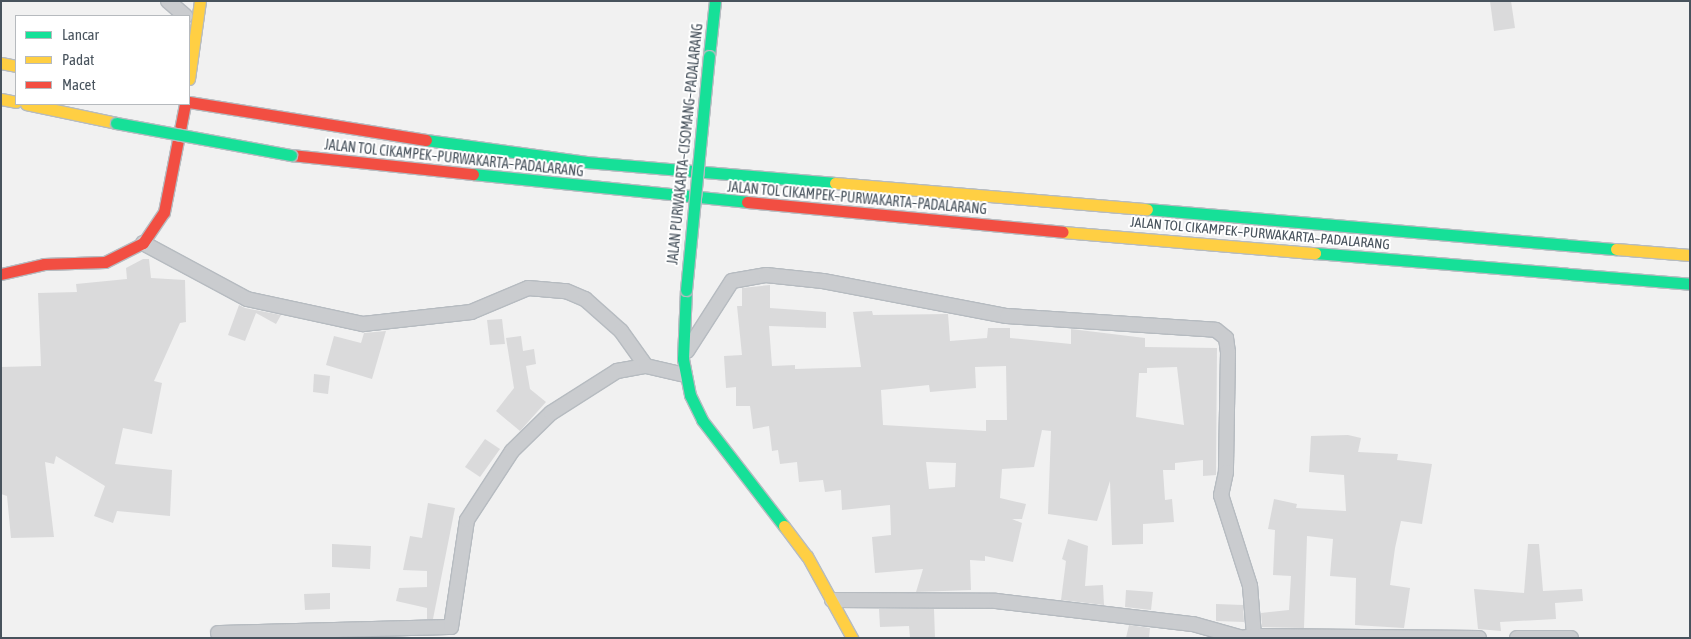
<!DOCTYPE html>
<html>
<head>
<meta charset="utf-8">
<style>
	body { margin:0 }
	#map { position:relative; width:1691px; height:639px; overflow:hidden; background:#f1f1f1; font-family:"Asap Condensed",sans-serif }
	div>[style] { position:absolute }
	[style*='--x'] { left:calc(var(--x)*1px); top:calc(var(--y)*1px); width:calc(var(--w)*1px); rotate:calc(var(--a)*1deg) }
	.building>* { inset:0; background:#dadadb }
	.roads { filter:drop-shadow(1px 0 #b6bbc0) drop-shadow(-1px 0 #b6bbc0) drop-shadow(0 1px #b6bbc0) drop-shadow(0 -1px #b6bbc0) }
	.street>* { height:14px; margin:-7px; padding:0 7px; transform-origin:7px; border-radius:7px; background:#cacccf }
	.fast>* { height:11px; margin:-5.5px; padding:0 5.5px; transform-origin:5.5px; border-radius:5.5px; background:#16e098 }
	.slow>* { height:11px; margin:-5.5px; padding:0 5.5px; transform-origin:5.5px; border-radius:5.5px; background:#ffcf43 }
	.jam>* { height:11px; margin:-5.5px; padding:0 5.5px; transform-origin:5.5px; border-radius:5.5px; background:#f24e42 }
	.bridges { filter:drop-shadow(1px 0 #b6bbc0) drop-shadow(-1px 0 #b6bbc0) drop-shadow(0 1px #b6bbc0) drop-shadow(0 -1px #b6bbc0) }
	.fast-bridge>* { height:11px; margin:-5.5px; padding:0 5.5px; transform-origin:5.5px; border-radius:5.5px; background:#16e098 }
	span { translate:-50% -50%; white-space:nowrap; text-align:center; line-height:1.15; -webkit-text-stroke:4px #fff; paint-order:stroke }
	.street-label { font-size:14px; color:#48535d }
	.frame { position:absolute; inset:0; border:2px solid #48535d; pointer-events:none }
	.legend { position:absolute; left:15px; top:15px; width:175px; height:90px; box-sizing:border-box; background:#fff; border:1px solid #b6babe; margin:0; padding:6px 9px; list-style:none; font-size:15px; color:#48535d }
	.legend li { display:flex; align-items:center; gap:10px; height:25px }
	.legend b { width:25px; border:1px solid #b6babe }
</style>
</head>
<body>
<div id="map">
	<div class="building">
		<i style="clip-path:polygon(1490px 1px,1511px 1px,1515px 28px,1494px 31px)"></i>
		<i style="clip-path:polygon(143px 259px,149px 259px,151px 278px,185px 280px,186px 322px,180px 323px,154px 381px,162px 383px,152px 434px,123px 428px,115px 464px,172px 470px,170px 516px,117px 511px,113px 523px,94px 516px,105px 486px,56px 456px,54px 464px,45px 462px,54px 537px,11px 538px,7px 496px,1px 494px,1px 367px,41px 366px,38px 293px,77px 292px,76px 284px,127px 279px,126px 268px)"></i>
		<i style="clip-path:polygon(evenodd,770px 285px,770px 308px,826px 312px,826px 328px,769px 326px,772px 366px,795px 365px,795px 369px,861px 367px,853px 312px,872px 311px,873px 315px,948px 314px,950px 341px,987px 338px,988px 328px,1010px 328px,1010px 338px,1071px 344px,1071px 329px,1145px 338px,1145px 347px,1217px 348px,1216px 475px,1203px 476px,1203px 460px,1175px 463px,1175px 470px,1163px 470px,1165px 500px,1172px 499px,1174px 522px,1143px 524px,1143px 544px,1112px 545px,1110px 481px,1097px 521px,1048px 514px,1051px 431px,1042px 430px,1034px 467px,1002px 469px,1000px 498px,1026px 504px,1022px 519px,1012px 519px,1022px 523px,1013px 562px,985px 556px,985px 561px,970px 560px,971px 590px,916px 592px,923px 569px,875px 573px,872px 537px,891px 535px,890px 505px,842px 510px,841px 490px,825px 492px,823px 480px,799px 482px,797px 462px,780px 464px,778px 450px,772px 451px,769px 426px,753px 429px,750px 406px,736px 406px,736px 387px,726px 388px,724px 356px,742px 355px,737px 306px,742px 306px,742px 288px,770px 285px,1006px 366px,1007px 420px,986px 420px,986px 431px,883px 425px,881px 390px,929px 385px,930px 392px,976px 388px,975px 367px,1006px 366px,770px 285px,1177px 367px,1184px 425px,1136px 417px,1139px 373px,1147px 373px,1147px 368px,1177px 367px,770px 285px,926px 462px,956px 463px,955px 487px,929px 489px,926px 462px)"></i>
		<i style="clip-path:polygon(239px 305px,245px 308px,281px 315px,276px 324px,256px 313px,245px 341px,228px 335px)"></i>
		<i style="clip-path:polygon(502px 319px,505px 344px,490px 345px,487px 320px)"></i>
		<i style="clip-path:polygon(386px 331px,372px 379px,326px 365px,334px 336px,361px 343px,364px 333px)"></i>
		<i style="clip-path:polygon(521px 336px,523px 351px,534px 349px,536px 364px,526px 366px,530px 389px,546px 402px,520px 431px,496px 411px,514px 388px,506px 338px)"></i>
		<i style="clip-path:polygon(314px 374px,330px 376px,328px 394px,313px 392px)"></i>
		<i style="clip-path:polygon(1348px 435px,1361px 438px,1358px 452px,1398px 454px,1397px 460px,1432px 464px,1422px 524px,1401px 521px,1395px 548px,1390px 585px,1410px 588px,1404px 628px,1355px 625px,1356px 578px,1330px 576px,1333px 539px,1307px 536px,1304px 628px,1262px 627px,1261px 613px,1289px 610px,1291px 576px,1273px 575px,1275px 530px,1268px 529px,1274px 499px,1297px 504px,1296px 508px,1346px 511px,1344px 475px,1309px 472px,1311px 436px)"></i>
		<i style="clip-path:polygon(485px 439px,500px 449px,480px 477px,465px 467px)"></i>
		<i style="clip-path:polygon(428px 503px,455px 508px,433px 619px,427px 619px,427px 608px,396px 601px,399px 588px,427px 587px,427px 571px,403px 570px,410px 536px,422px 538px)"></i>
		<i style="clip-path:polygon(1068px 539px,1088px 546px,1085px 586px,1103px 585px,1104px 605px,1061px 600px,1066px 561px,1062px 559px)"></i>
		<i style="clip-path:polygon(332px 544px,371px 546px,370px 569px,332px 567px)"></i>
		<i style="clip-path:polygon(1528px 544px,1539px 544px,1543px 591px,1582px 589px,1583px 601px,1555px 603px,1556px 619px,1500px 622px,1501px 631px,1478px 629px,1474px 589px,1524px 593px)"></i>
		<i style="clip-path:polygon(1126px 590px,1153px 592px,1151px 610px,1125px 607px)"></i>
		<i style="clip-path:polygon(330px 593px,330px 609px,305px 610px,304px 594px)"></i>
		<i style="clip-path:polygon(1216px 604px,1243px 605px,1244px 622px,1216px 621px)"></i>
		<i style="clip-path:polygon(879px 609px,934px 609px,935px 638px,910px 638px,909px 626px,880px 627px)"></i>
		<i style="clip-path:polygon(1129px 625px,1150px 628px,1149px 638px,1126px 638px)"></i>
	</div>
	<div class="roads">
		<div class="street">
			<i style="--x:168;--y:1;--w:23;--a:41"></i>
			<i style="--x:143;--y:243;--w:118;--a:28.3"></i>
			<i style="--x:247;--y:299;--w:119;--a:12.2"></i>
			<i style="--x:363;--y:324;--w:109;--a:-6.3"></i>
			<i style="--x:471;--y:312;--w:62;--a:-22.8"></i>
			<i style="--x:528;--y:288;--w:38;--a:5"></i>
			<i style="--x:566;--y:291;--w:21;--a:23"></i>
			<i style="--x:585;--y:299;--w:48;--a:41.6"></i>
			<i style="--x:621;--y:331;--w:43;--a:54.5"></i>
			<i style="--x:687;--y:351;--w:83;--a:-57.3"></i>
			<i style="--x:732;--y:281;--w:35;--a:-10"></i>
			<i style="--x:766;--y:275;--w:57;--a:6"></i>
			<i style="--x:823;--y:281;--w:187;--a:10.8"></i>
			<i style="--x:1007;--y:316;--w:209;--a:3.8"></i>
			<i style="--x:1216;--y:330;--w:13;--a:39"></i>
			<i style="--x:1226;--y:338;--w:14;--a:82"></i>
			<i style="--x:1228;--y:352;--w:120;--a:91"></i>
			<i style="--x:1226;--y:472;--w:24;--a:102"></i>
			<i style="--x:1221;--y:495;--w:96;--a:72.3"></i>
			<i style="--x:1250;--y:586;--w:50;--a:85.4"></i>
			<i style="--x:1254;--y:636;--w:15;--a:172"></i>
			<i style="--x:832;--y:600;--w:164;--a:0.3"></i>
			<i style="--x:996;--y:601;--w:198;--a:6.7"></i>
			<i style="--x:1193;--y:624;--w:48;--a:15.8"></i>
			<i style="--x:218;--y:633;--w:233;--a:-1.5"></i>
			<i style="--x:451;--y:627;--w:108;--a:-81.5"></i>
			<i style="--x:467;--y:520;--w:82;--a:-56.9"></i>
			<i style="--x:512;--y:451;--w:54;--a:-44.3"></i>
			<i style="--x:551;--y:413;--w:78;--a:-32.5"></i>
			<i style="--x:617;--y:371;--w:29;--a:-10"></i>
			<i style="--x:646;--y:366;--w:40;--a:13"></i>
			<i style="--x:1254;--y:636;--w:225;--a:0.5"></i>
			<i style="--x:1517;--y:638;--w:54;--a:0"></i>
		</div>
		<div class="fast">
			<i style="--x:709;--y:56;--w:55;--a:-83.8"></i>
			<i style="--x:426;--y:140;--w:162;--a:7.8"></i>
			<i style="--x:586;--y:162;--w:250;--a:4.8"></i>
			<i style="--x:473;--y:174;--w:275;--a:5.8"></i>
			<i style="--x:1147;--y:209;--w:471;--a:4.9"></i>
			<i style="--x:1315;--y:253;--w:376;--a:4.7"></i>
			<i style="--x:686;--y:290;--w:69;--a:92.5"></i>
			<i style="--x:683;--y:359;--w:37;--a:79"></i>
			<i style="--x:690;--y:395;--w:28;--a:64"></i>
			<i style="--x:702;--y:420;--w:134;--a:52.3"></i>
		</div>
		<div class="slow">
			<i style="--x:1;--y:63;--w:15;--a:11"></i>
			<i style="--x:189;--y:79;--w:79;--a:-82"></i>
			<i style="--x:1;--y:99;--w:15;--a:11"></i>
			<i style="--x:26;--y:104;--w:92;--a:11.9"></i>
			<i style="--x:835;--y:183;--w:313;--a:4.8"></i>
			<i style="--x:1063;--y:232;--w:253;--a:4.8"></i>
			<i style="--x:1616;--y:249;--w:74;--a:4.6"></i>
			<i style="--x:784;--y:526;--w:38;--a:53"></i>
			<i style="--x:807;--y:556;--w:94;--a:61.2"></i>
		</div>
		<div class="jam">
			<i style="--x:189;--y:102;--w:240;--a:9.1"></i>
			<i style="--x:291;--y:155;--w:183;--a:6"></i>
			<i style="--x:747;--y:202;--w:317;--a:5.4"></i>
			<i style="--x:1;--y:274;--w:44;--a:-13.1"></i>
			<i style="--x:44;--y:264;--w:61;--a:-1.9"></i>
			<i style="--x:105;--y:262;--w:42;--a:-26.6"></i>
			<i style="--x:143;--y:243;--w:37;--a:-56"></i>
			<i style="--x:164;--y:212;--w:110;--a:-79"></i>
		</div>
	</div>
	<div class="bridges">
		<div class="fast-bridge">
			<i style="--x:116;--y:123;--w:178;--a:10.4"></i>
			<i style="--x:686;--y:290;--w:235;--a:-84.4"></i>
		</div>
	</div>
	<div class="street-label">
		<span style="left:685px;top:144px;rotate:-84deg">JALAN PURWAKARTA–CISOMANG–PADALARANG</span>
		<span style="left:454px;top:158px;rotate:6deg">JALAN TOL CIKAMPEK–PURWAKARTA–PADALARANG</span>
		<span style="left:857px;top:198px;rotate:5deg">JALAN TOL CIKAMPEK–PURWAKARTA–PADALARANG</span>
		<span style="left:1260px;top:233px;rotate:5deg">JALAN TOL CIKAMPEK–PURWAKARTA–PADALARANG</span>
	</div>
	<div class="frame"></div>
	<ul class="legend">
	<li><b style="height:6px;background:#16e098"></b>Lancar</li>
	<li><b style="height:6px;background:#ffcf43"></b>Padat</li>
	<li><b style="height:6px;background:#f24e42"></b>Macet</li>
	</ul>
</div>
</body>
</html>
